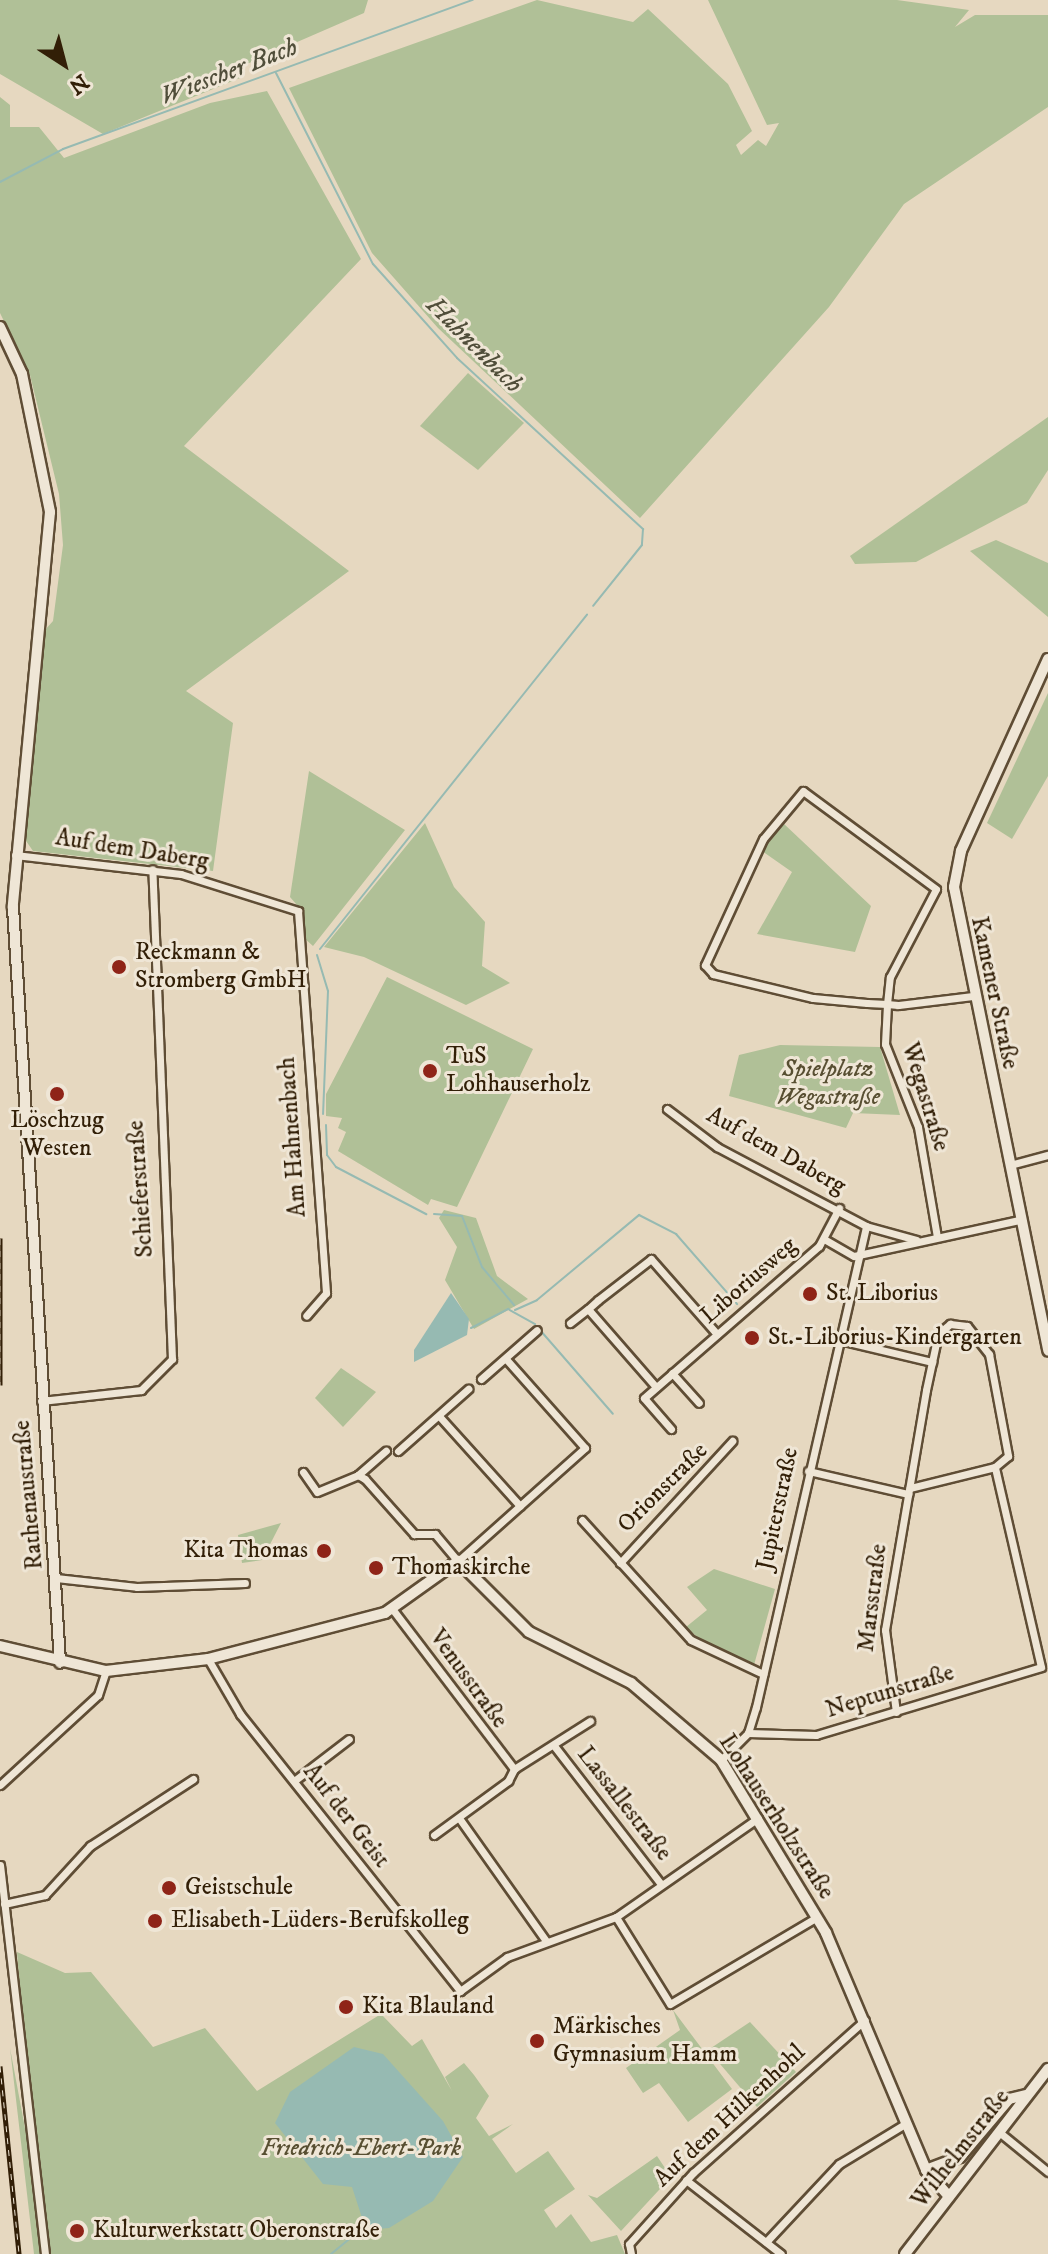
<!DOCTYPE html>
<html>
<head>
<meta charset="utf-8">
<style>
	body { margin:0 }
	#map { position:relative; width:1048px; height:2254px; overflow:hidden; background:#e6d8c0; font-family:"IM FELL DW Pica",serif }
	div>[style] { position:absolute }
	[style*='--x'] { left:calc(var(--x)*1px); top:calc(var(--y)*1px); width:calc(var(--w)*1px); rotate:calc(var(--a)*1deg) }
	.green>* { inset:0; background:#b0c097 }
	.water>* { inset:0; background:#96bab2 }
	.stream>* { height:2px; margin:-1px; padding:0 1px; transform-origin:1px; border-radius:1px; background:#96bab2 }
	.roads { filter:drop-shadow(2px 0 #5f4d35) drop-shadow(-2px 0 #5f4d35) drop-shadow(0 2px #5f4d35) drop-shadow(0 -2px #5f4d35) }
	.street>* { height:7px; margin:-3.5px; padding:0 3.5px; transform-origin:3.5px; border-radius:3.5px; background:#efe6d6 }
	.secondary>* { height:10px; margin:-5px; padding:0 5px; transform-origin:5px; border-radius:5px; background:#efe6d6 }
	.rail>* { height:5px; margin-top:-2.5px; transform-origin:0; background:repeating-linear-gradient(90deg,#efe6d6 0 6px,#321f07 0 12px); box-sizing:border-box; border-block:2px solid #321f07 }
	.dots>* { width:22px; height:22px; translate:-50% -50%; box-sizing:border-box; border:4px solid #efe6d6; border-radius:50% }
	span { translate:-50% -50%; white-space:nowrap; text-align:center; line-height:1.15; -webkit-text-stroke:6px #efe6d6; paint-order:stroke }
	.street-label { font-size:24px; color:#321f07 }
	.poi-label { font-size:24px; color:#321f07 }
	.left { translate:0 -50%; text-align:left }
	.right { translate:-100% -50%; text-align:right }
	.park-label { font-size:24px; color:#584f32; font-style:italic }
	.water-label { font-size:26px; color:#504e3a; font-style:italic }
	.north { position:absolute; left:24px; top:24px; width:80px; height:80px; -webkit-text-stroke:6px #efe6d6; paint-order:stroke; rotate:144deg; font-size:22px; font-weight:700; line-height:32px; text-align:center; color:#321f07 }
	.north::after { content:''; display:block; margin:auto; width:28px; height:36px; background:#321f07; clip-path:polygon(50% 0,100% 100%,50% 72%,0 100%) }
</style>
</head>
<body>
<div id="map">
	<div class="green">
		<i style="clip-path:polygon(0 0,368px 0,364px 13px,233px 70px,240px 78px,103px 134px,0 74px)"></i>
		<i style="clip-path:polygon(537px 0,633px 22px,648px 9px,728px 84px,752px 131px,736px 145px,741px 155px,758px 140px,766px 146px,779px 123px,767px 125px,708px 0,897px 0,969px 10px,955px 27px,975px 15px,1048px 15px,1048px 107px,904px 204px,829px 307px,640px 518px,438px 328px,372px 253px,289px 88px)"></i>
		<i style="clip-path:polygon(267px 91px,361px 259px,184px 446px,349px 571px,186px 691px,233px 723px,213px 871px,33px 851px,24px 838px,45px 630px,53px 621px,63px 545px,59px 494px,30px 375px,0 313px,0 97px,10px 105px,10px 127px,39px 127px,64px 158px,210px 103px)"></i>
		<i style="clip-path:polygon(468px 373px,524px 423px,478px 470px,420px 426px)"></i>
		<i style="clip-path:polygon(1048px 417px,1048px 470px,1027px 503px,916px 562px,855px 564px,850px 556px)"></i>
		<i style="clip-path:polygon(996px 540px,1048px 563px,1048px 617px,970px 551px)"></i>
		<i style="clip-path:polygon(1048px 693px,1048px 776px,1012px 839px,987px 823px)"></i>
		<i style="clip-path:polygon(309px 771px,405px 830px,313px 946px,303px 937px,303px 912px,290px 897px)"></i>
		<i style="clip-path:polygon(425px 823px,454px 887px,485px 922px,482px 966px,510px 983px,466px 1005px,364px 957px,324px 947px)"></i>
		<i style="clip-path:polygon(783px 823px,871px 906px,855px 952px,757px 934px,792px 872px,762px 851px)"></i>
		<i style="clip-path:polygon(387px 977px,533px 1049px,457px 1207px,431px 1199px,428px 1205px,338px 1151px,346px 1132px,338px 1128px,342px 1118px,326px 1116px,326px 1094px)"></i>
		<i style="clip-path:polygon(780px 1045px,880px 1047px,900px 1115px,853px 1113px,846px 1128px,729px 1096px,739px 1055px)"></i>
		<i style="clip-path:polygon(444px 1210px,476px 1218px,497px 1276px,528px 1299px,474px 1329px,445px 1280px,457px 1247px,439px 1218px)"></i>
		<i style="clip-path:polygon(341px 1368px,376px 1392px,343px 1427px,315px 1398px)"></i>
		<i style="clip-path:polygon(281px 1523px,262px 1560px,242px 1563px,238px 1535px)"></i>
		<i style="clip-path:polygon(714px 1569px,775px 1589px,754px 1665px,704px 1643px,686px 1627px,707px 1610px,687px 1587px)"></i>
		<i style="clip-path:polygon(17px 1952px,65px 1973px,91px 1972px,153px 2047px,205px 2028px,257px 2091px,381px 2014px,412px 2046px,422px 2039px,452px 2091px,445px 2077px,464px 2063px,474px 2075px,489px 2096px,476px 2118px,489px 2136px,513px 2124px,492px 2139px,516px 2173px,548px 2151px,575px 2189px,544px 2210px,556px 2228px,571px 2214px,591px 2242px,617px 2235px,625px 2254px,34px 2254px,10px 2048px,33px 2171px)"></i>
		<i style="clip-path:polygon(673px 2010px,732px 2089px,688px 2122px,659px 2083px,643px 2093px,626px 2068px,680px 2030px)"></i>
		<i style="clip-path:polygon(750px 2022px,796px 2072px,757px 2107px,708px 2050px)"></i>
		<i style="clip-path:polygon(657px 2156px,671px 2177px,621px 2231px,588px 2195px,597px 2198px)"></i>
	</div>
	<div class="water">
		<i style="clip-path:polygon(451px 1293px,469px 1319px,467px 1335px,414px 1362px,414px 1350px)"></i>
		<i style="clip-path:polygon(354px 2047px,383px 2054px,443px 2121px,463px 2157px,433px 2201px,389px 2228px,366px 2230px,352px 2187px,323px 2184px,275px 2123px,290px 2092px)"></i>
	</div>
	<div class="stream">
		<i style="--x:276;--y:73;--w:214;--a:63.1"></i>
		<i style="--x:373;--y:264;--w:126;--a:48.2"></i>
		<i style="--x:457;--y:358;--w:253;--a:42.6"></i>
		<i style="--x:643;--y:529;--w:16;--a:94"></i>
		<i style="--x:642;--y:545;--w:78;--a:128.8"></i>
		<i style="--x:0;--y:182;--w:71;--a:-27.6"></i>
		<i style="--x:63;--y:149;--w:436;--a:-20"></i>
		<i style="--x:320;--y:949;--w:428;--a:-51.4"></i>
		<i style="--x:317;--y:955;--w:38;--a:73"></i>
		<i style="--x:328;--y:991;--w:123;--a:92.3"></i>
		<i style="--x:326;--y:1125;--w:30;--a:88"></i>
		<i style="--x:327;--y:1155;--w:15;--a:53"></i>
		<i style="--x:336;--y:1167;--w:102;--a:27.6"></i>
		<i style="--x:434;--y:1214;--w:28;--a:4"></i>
		<i style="--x:462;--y:1216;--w:55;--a:68.6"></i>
		<i style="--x:482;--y:1267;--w:50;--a:49.9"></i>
		<i style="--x:515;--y:1310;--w:24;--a:-24"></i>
		<i style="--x:537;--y:1300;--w:133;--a:-39.8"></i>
		<i style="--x:639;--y:1215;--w:42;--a:27.2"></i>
		<i style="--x:676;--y:1234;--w:93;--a:48.9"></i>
		<i style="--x:471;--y:1328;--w:42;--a:-27.2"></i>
		<i style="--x:508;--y:1309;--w:31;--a:29"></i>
		<i style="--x:540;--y:1330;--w:111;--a:49"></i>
		<i style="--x:331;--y:2254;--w:43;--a:-39.3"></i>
	</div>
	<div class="roads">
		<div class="street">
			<i style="--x:15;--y:855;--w:167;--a:6.5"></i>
			<i style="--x:181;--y:874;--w:123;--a:17.5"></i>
			<i style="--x:298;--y:911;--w:383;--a:85.8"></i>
			<i style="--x:326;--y:1293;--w:30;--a:131"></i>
			<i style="--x:667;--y:1109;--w:63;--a:37.2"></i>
			<i style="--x:717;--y:1147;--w:169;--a:27.9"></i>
			<i style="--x:866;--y:1226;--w:52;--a:15.6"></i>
			<i style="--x:1010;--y:1165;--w:39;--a:-15"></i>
			<i style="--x:937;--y:1237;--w:112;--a:-99.8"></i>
			<i style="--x:918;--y:1127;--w:89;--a:-111.7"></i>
			<i style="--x:885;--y:1044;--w:40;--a:-87.1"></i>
			<i style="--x:887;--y:1004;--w:27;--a:-84"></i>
			<i style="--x:890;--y:977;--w:99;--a:-62.4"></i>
			<i style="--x:936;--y:889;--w:165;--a:-143.6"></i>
			<i style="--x:803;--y:791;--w:62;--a:129.8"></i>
			<i style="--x:763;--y:839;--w:139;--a:114.7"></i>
			<i style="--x:705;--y:965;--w:12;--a:48"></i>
			<i style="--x:713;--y:974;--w:103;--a:13.5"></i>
			<i style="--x:813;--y:998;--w:54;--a:5.3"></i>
			<i style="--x:867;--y:1003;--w:20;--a:3"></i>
			<i style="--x:887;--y:1004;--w:11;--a:5"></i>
			<i style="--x:898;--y:1005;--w:76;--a:-6.8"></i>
			<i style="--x:824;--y:1239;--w:34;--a:30"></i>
			<i style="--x:854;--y:1256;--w:169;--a:-12.3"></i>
			<i style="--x:570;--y:1323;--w:23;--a:-38"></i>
			<i style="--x:835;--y:1339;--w:100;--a:13.3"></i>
			<i style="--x:672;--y:1373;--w:40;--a:48"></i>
			<i style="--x:481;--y:1379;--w:74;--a:-41.2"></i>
			<i style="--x:656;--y:1387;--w:103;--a:-131.1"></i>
			<i style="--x:588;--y:1309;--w:13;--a:-42"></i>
			<i style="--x:598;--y:1300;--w:67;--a:-37.7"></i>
			<i style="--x:651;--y:1259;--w:100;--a:48.7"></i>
			<i style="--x:41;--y:1401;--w:101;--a:-6.3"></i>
			<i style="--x:141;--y:1390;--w:44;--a:-45"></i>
			<i style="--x:172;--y:1359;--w:490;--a:-92.3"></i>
			<i style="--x:439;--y:1416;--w:121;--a:48"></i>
			<i style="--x:671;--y:1429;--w:41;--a:-131.1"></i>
			<i style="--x:644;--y:1398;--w:232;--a:-41"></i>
			<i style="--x:819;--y:1246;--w:43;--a:-62.2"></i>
			<i style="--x:398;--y:1451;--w:94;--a:-41.5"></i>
			<i style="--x:808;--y:1471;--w:103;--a:13"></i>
			<i style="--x:303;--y:1472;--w:24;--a:55"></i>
			<i style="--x:317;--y:1492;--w:44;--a:-22.5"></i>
			<i style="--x:358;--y:1475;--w:8;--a:30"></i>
			<i style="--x:365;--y:1479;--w:74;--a:48.3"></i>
			<i style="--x:414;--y:1534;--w:21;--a:0"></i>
			<i style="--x:435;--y:1534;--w:35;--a:50"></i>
			<i style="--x:458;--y:1561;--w:170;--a:-41.7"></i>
			<i style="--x:585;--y:1448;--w:120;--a:-131.6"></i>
			<i style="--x:358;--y:1475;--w:37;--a:-41"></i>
			<i style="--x:582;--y:1520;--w:162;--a:47.8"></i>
			<i style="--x:691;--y:1640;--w:80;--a:25.3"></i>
			<i style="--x:620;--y:1563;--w:166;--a:-47.4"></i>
			<i style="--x:56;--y:1578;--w:81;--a:6.3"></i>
			<i style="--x:137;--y:1587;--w:108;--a:-2.1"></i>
			<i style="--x:393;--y:1610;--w:200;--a:52.7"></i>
			<i style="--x:208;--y:1659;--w:64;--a:59.8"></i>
			<i style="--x:240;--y:1714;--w:354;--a:51.5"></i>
			<i style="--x:460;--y:1991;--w:58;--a:-35.9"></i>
			<i style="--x:507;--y:1957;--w:116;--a:-20.2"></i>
			<i style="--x:616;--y:1917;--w:173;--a:-34.9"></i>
			<i style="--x:896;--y:1712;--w:83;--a:-97.6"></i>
			<i style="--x:885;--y:1630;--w:243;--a:-80.3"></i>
			<i style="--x:926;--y:1390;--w:57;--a:-77.9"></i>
			<i style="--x:938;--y:1334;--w:16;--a:-40"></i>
			<i style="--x:950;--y:1324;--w:17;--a:7"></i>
			<i style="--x:967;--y:1326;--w:36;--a:52"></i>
			<i style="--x:989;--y:1354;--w:104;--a:79.4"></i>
			<i style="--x:1008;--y:1456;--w:17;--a:140"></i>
			<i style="--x:995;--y:1467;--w:88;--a:166.1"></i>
			<i style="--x:748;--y:1733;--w:68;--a:1.7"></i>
			<i style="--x:816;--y:1735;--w:235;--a:-16.8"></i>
			<i style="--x:1041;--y:1667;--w:205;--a:-103"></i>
			<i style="--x:555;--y:1747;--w:173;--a:52.3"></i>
			<i style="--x:721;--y:1760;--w:38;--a:-45"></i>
			<i style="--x:748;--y:1733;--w:27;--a:-73"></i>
			<i style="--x:756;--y:1707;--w:493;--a:-77.1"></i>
			<i style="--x:294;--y:1781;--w:69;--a:-37.4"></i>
			<i style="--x:0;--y:1785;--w:133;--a:-42.6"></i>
			<i style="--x:98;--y:1695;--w:25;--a:-72"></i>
			<i style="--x:459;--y:1818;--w:151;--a:54.7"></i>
			<i style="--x:434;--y:1835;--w:92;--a:-36.1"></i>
			<i style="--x:508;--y:1781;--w:13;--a:-63"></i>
			<i style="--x:514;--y:1769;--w:90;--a:-32.3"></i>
			<i style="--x:0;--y:1865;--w:392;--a:83.4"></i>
			<i style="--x:4;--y:1904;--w:42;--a:-12.4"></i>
			<i style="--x:45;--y:1895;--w:67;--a:-47.4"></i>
			<i style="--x:90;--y:1846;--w:123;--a:-33"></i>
			<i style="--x:616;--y:1917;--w:102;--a:58.2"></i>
			<i style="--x:670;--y:2004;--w:171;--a:-30.6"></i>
			<i style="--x:999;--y:2132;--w:63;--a:39.2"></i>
			<i style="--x:686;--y:2180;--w:120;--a:37.9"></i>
			<i style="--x:766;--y:2242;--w:107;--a:-46.9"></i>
			<i style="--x:839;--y:2164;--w:77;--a:-31.2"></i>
			<i style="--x:631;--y:2254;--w:10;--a:-101"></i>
			<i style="--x:629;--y:2244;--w:96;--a:-48"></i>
			<i style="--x:693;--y:2173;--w:230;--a:-41.7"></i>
		</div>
		<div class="secondary">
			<i style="--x:0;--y:327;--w:52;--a:64.9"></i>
			<i style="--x:22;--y:374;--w:141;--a:78.5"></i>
			<i style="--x:50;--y:512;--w:397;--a:95.4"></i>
			<i style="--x:13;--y:907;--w:757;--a:86.44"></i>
			<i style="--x:1048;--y:659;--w:211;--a:114.4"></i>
			<i style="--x:961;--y:851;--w:37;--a:101"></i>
			<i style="--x:954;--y:887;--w:473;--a:78.5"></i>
			<i style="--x:0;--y:1646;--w:109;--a:13.3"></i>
			<i style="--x:106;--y:1671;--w:103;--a:-6.7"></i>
			<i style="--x:208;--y:1659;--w:183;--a:-14.6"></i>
			<i style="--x:385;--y:1613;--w:90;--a:-35.5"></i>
			<i style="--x:458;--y:1561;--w:100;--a:45"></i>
			<i style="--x:529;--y:1632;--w:114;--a:26.6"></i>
			<i style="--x:631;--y:1683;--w:118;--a:40.5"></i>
			<i style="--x:721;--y:1760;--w:202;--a:58.7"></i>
			<i style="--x:826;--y:1933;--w:257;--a:67.1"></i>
			<i style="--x:926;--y:2170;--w:35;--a:49"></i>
			<i style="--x:926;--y:2170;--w:36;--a:-21"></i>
			<i style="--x:960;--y:2157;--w:76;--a:-49.8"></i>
			<i style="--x:1009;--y:2099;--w:18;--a:-13"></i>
			<i style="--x:905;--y:2254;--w:234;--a:-52.3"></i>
		</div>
	</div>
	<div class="rail">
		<i style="--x:0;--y:1238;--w:147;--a:90"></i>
		<i style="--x:0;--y:2066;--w:189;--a:84.2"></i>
	</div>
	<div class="dots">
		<i style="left:119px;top:967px;background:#8f2418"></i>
		<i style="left:430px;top:1071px;background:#8f2418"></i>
		<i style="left:57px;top:1094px;background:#8f2418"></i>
		<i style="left:810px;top:1294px;background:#8f2418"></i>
		<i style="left:752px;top:1338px;background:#8f2418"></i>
		<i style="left:324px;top:1551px;background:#8f2418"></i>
		<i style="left:376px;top:1568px;background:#8f2418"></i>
		<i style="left:169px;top:1888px;background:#8f2418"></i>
		<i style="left:155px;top:1921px;background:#8f2418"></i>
		<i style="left:346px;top:2007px;background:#8f2418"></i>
		<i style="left:537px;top:2041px;background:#8f2418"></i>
		<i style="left:77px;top:2231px;background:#8f2418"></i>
	</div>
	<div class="street-label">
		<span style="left:132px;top:850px;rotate:9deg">Auf dem Daberg</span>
		<span style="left:994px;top:993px;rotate:78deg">Kamener Straße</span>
		<span style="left:925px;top:1097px;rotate:73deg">Wegastraße</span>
		<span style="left:293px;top:1137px;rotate:-94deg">Am Hahnenbach</span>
		<span style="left:776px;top:1151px;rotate:29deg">Auf dem Daberg</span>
		<span style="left:141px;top:1189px;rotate:-94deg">Schieferstraße</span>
		<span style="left:749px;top:1281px;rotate:-41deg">Liboriusweg</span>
		<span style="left:663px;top:1488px;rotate:-45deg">Orionstraße</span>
		<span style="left:29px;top:1495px;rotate:-95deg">Rathenaustraße</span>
		<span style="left:778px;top:1509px;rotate:-78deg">Jupiterstraße</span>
		<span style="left:873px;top:1598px;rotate:-83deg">Marsstraße</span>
		<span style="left:468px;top:1679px;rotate:54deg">Venusstraße</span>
		<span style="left:890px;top:1692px;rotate:-17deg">Neptunstraße</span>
		<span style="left:624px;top:1804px;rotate:52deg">Lassallestraße</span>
		<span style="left:346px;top:1816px;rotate:52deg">Auf der Geist</span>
		<span style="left:776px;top:1817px;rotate:57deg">Lohauserholzstraße</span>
		<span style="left:730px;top:2116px;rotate:-43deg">Auf dem Hilkenhohl</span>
		<span style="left:961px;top:2149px;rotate:-52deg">Wilhelmstraße</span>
	</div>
	<div class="poi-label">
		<span class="left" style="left:135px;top:967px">Reckmann &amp;<br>Stromberg GmbH</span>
		<span class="left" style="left:446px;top:1071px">TuS<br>Lohhauserholz</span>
		<span style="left:57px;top:1135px">Löschzug<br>Westen</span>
		<span class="left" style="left:826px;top:1294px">St. Liborius</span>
		<span class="left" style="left:768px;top:1338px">St.-Liborius-Kindergarten</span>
		<span class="right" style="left:308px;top:1551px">Kita Thomas</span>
		<span class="left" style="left:392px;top:1568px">Thomaskirche</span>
		<span class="left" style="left:185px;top:1888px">Geistschule</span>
		<span class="left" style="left:171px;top:1921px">Elisabeth-Lüders-Berufskolleg</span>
		<span class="left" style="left:362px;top:2007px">Kita Blauland</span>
		<span class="left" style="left:553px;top:2041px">Märkisches<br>Gymnasium Hamm</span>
		<span class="left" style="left:93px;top:2231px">Kulturwerkstatt Oberonstraße</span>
	</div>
	<div class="park-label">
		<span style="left:828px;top:1084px">Spielplatz<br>Wegastraße</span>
		<span style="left:361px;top:2149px">Friedrich-Ebert-Park</span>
	</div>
	<div class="water-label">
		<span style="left:229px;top:72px;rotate:-21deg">Wiescher Bach</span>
		<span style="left:474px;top:345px;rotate:45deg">Hahnenbach</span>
	</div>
	<div class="north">N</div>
</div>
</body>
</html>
